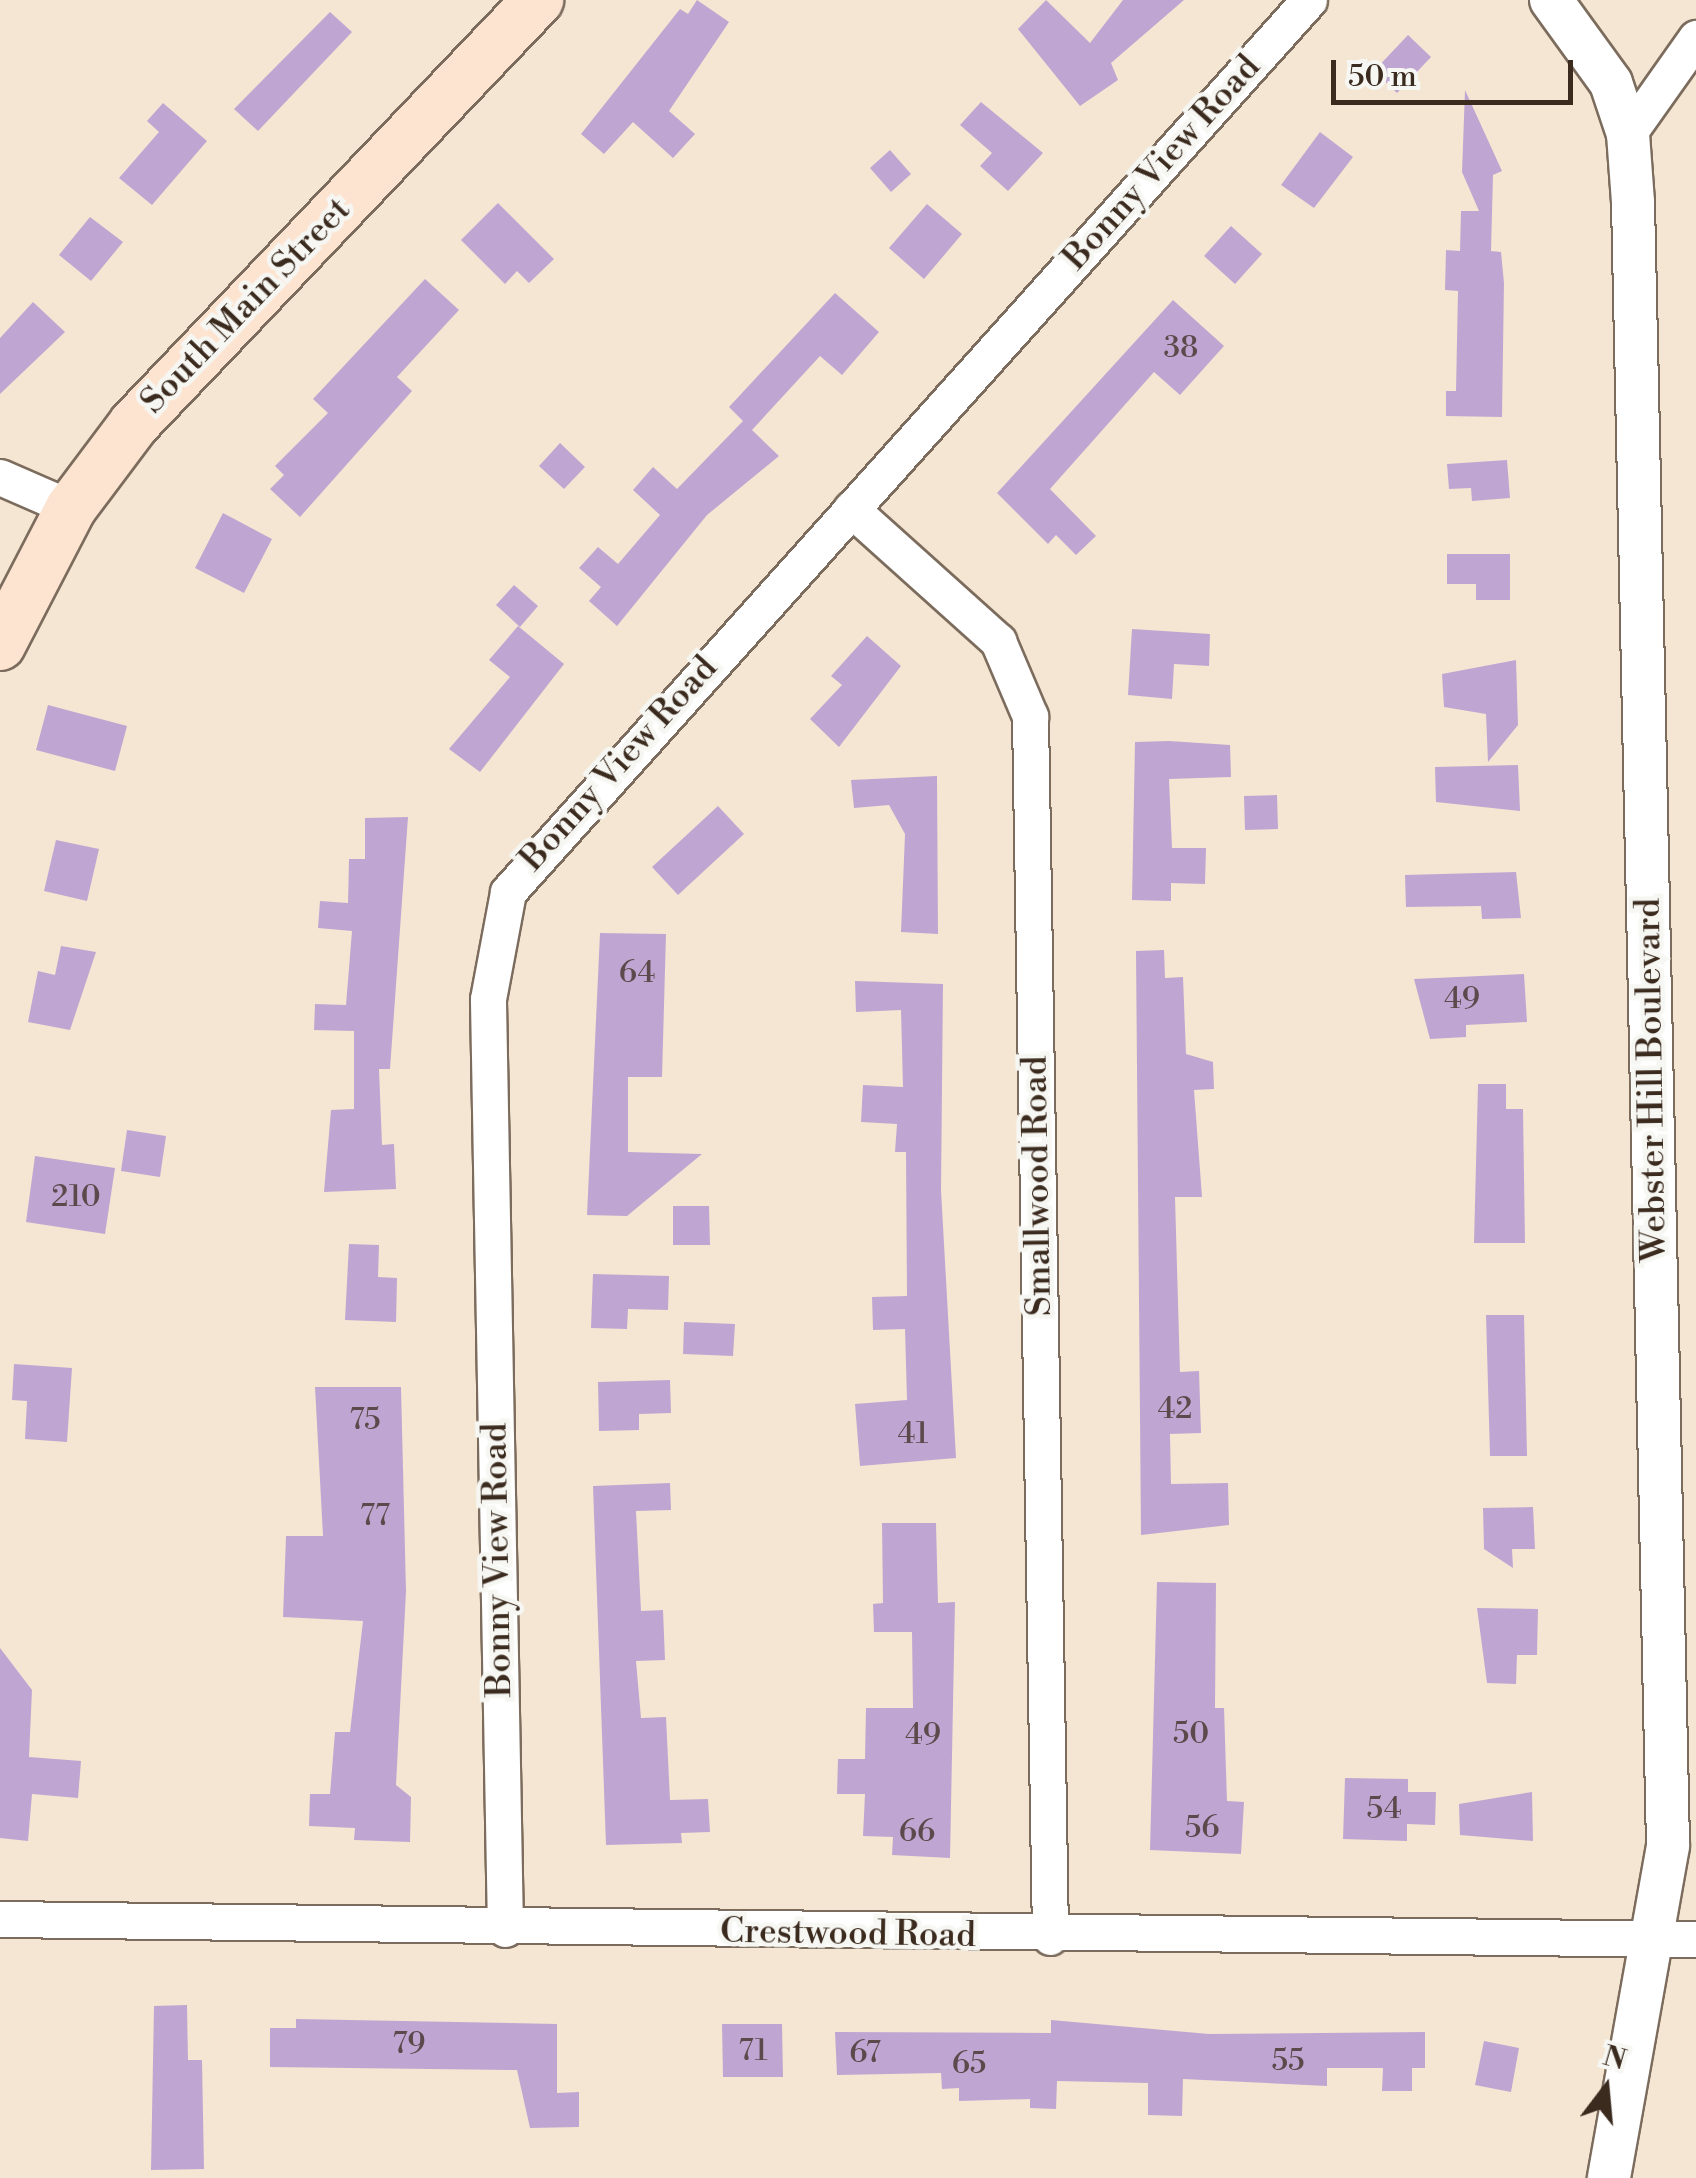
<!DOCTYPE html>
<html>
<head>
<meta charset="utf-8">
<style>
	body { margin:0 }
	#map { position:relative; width:1696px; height:2178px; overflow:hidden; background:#f4e6d2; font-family:"Libre Bodoni",serif }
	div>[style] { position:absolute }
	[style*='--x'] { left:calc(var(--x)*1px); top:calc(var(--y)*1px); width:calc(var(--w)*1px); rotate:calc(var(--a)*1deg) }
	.building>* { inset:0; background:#bfa6d2 }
	.roads { filter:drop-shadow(2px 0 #7c6c5d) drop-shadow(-2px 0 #7c6c5d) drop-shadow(0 2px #7c6c5d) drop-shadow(0 -2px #7c6c5d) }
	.minor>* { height:35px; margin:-17.5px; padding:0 17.5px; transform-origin:17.5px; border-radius:17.5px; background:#fff }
	.tertiary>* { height:42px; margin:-21px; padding:0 21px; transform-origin:21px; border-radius:21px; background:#fff }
	.secondary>* { height:50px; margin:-25px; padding:0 25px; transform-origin:25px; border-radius:25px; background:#fde4d1 }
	span { translate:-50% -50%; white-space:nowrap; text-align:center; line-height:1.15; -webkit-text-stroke:9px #f6f6f2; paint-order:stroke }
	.number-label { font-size:30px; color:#5c494b }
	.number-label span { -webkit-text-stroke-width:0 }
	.street-label { font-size:35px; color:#3b2a1e }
	.north { position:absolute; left:1556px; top:2038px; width:100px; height:100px; -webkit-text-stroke:8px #f6f6f2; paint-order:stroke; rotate:16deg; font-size:28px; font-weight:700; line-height:40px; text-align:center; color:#3b2a1e }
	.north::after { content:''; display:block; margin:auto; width:35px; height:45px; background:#3b2a1e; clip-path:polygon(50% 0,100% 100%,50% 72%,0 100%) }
	.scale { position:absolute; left:1331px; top:60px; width:242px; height:45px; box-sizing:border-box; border:5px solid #3b2a1e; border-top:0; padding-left:12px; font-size:30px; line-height:35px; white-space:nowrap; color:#3b2a1e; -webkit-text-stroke:8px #f6f6f2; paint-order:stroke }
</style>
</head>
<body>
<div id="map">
	<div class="building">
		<i style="clip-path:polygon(697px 0,729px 22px,669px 111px,695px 134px,673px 158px,633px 122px,604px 154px,581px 134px,680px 9px,688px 14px)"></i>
		<i style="clip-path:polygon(1046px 0,1090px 43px,1123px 0,1184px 0,1111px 63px,1118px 80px,1080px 106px,1018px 29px)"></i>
		<i style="clip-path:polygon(330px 12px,352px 32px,258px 131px,234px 109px)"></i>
		<i style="clip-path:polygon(1408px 35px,1431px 57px,1397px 93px,1374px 71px)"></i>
		<i style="clip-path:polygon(1465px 90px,1502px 171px,1493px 175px,1491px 251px,1501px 252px,1504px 283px,1502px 417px,1446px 416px,1446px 391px,1456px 391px,1458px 291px,1445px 290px,1446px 250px,1460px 251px,1461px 211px,1479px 211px,1462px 172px)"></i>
		<i style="clip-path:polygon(981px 102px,1043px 153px,1008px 191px,980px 166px,992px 153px,960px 125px)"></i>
		<i style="clip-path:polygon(163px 103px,207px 141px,152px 205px,119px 178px,159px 132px,147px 121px)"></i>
		<i style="clip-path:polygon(1320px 132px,1353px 157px,1314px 208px,1281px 185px)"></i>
		<i style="clip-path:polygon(890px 150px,911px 174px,891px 192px,870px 168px)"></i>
		<i style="clip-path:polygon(498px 203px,554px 259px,529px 283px,517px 271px,505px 284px,461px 240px)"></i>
		<i style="clip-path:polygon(927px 204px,962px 234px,924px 279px,889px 248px)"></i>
		<i style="clip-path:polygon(90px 217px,123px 242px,91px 281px,59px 255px)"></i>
		<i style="clip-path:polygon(1231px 226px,1262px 254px,1235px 284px,1204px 256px)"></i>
		<i style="clip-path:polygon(425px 279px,459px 310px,397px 377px,412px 391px,300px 517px,270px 489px,284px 475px,275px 466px,328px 413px,313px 399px)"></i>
		<i style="clip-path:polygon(835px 293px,879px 332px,842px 375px,820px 356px,752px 430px,779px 456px,707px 515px,617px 626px,589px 601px,601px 587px,579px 568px,598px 547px,618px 564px,660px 515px,633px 490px,653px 467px,677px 489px,743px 421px,729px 407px)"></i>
		<i style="clip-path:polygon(1173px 300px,1224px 346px,1180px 395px,1154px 372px,1050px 489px,1096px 536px,1076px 555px,1056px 535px,1048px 544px,997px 493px)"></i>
		<i style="clip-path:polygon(33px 302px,65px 332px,0 394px,0 338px)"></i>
		<i style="clip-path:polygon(560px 443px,585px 467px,564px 489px,539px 466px)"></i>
		<i style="clip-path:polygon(1507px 460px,1510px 498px,1472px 501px,1471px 488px,1449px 489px,1447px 464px)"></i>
		<i style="clip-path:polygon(223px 513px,272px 539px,244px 593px,195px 568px)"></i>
		<i style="clip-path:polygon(1447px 554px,1510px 554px,1510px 600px,1476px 600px,1476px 584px,1447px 584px)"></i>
		<i style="clip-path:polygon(514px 585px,538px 606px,520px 627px,496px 605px)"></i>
		<i style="clip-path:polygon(518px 626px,564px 664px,480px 772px,449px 749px,510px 677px,489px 660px)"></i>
		<i style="clip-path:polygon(1132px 629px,1210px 634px,1209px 666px,1174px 664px,1172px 699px,1128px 695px)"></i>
		<i style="clip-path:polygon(867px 636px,901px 666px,839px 747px,810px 719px,842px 685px,831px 676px)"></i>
		<i style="clip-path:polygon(1516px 660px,1518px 725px,1488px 762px,1486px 714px,1444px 707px,1442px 674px)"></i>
		<i style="clip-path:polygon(48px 705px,127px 726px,115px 771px,36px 750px)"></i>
		<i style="clip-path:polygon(1169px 741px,1230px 745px,1231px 777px,1169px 779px,1172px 848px,1206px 848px,1205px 884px,1171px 883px,1171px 901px,1132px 900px,1135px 742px)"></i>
		<i style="clip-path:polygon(1518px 765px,1520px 811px,1436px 802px,1435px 767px)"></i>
		<i style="clip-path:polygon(937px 776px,938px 934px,901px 932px,905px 834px,889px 805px,854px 808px,851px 780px)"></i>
		<i style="clip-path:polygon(1277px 795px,1278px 829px,1245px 830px,1244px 796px)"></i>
		<i style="clip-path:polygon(718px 806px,744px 834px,678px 895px,652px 867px)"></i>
		<i style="clip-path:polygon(408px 817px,390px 1069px,379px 1069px,382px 1145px,394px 1144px,396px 1189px,324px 1192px,331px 1110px,354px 1109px,354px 1031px,314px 1030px,315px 1004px,346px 1005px,352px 931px,318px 928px,320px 901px,348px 903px,349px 859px,365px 859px,365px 818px)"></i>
		<i style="clip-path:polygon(56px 840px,99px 849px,87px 901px,44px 891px)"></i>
		<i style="clip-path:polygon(1516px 872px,1521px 918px,1482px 919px,1481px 906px,1406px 907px,1405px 875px)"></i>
		<i style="clip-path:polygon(600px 933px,666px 934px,662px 1077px,628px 1077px,628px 1152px,702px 1154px,627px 1216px,587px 1215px)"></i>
		<i style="clip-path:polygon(61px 946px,96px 952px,70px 1030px,28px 1022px,38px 971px,55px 975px)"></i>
		<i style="clip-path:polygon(1164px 950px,1165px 978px,1183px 977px,1186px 1054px,1213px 1062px,1214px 1089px,1194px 1090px,1202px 1197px,1175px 1197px,1180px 1372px,1199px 1371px,1201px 1433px,1170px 1434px,1171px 1484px,1228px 1483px,1229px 1525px,1141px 1535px,1136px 951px)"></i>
		<i style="clip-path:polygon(1524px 974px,1527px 1022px,1466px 1025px,1466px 1037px,1430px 1039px,1414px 979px)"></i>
		<i style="clip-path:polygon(855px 981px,943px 984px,941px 1190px,956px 1458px,860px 1466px,855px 1404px,907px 1400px,905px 1329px,873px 1330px,872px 1297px,907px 1296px,906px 1152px,895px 1152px,897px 1124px,861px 1122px,863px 1085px,903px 1087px,901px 1010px,856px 1012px)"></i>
		<i style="clip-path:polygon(1478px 1084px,1506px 1084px,1506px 1109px,1523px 1109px,1525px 1243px,1474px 1243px)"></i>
		<i style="clip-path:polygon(127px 1130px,166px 1136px,160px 1177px,121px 1171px)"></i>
		<i style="clip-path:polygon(35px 1156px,115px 1168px,105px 1234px,26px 1222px)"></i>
		<i style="clip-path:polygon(673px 1206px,709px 1206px,710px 1245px,673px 1245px)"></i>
		<i style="clip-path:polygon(349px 1244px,379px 1245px,378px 1277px,397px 1278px,396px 1322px,345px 1320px)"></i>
		<i style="clip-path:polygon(593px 1274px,669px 1276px,668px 1310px,628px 1309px,627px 1329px,591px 1328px)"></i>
		<i style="clip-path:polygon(1486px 1315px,1524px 1315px,1527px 1456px,1490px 1456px)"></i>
		<i style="clip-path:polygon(684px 1322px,735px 1324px,733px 1356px,683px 1354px)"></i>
		<i style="clip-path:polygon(14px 1364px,72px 1368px,67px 1442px,25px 1439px,27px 1401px,12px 1400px)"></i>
		<i style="clip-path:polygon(670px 1380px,671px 1413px,639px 1414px,639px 1430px,599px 1431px,598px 1382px)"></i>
		<i style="clip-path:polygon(315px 1387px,401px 1387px,406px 1591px,396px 1785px,411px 1797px,410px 1842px,354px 1840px,355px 1828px,309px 1826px,310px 1794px,330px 1794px,335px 1732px,350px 1732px,363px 1621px,283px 1617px,286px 1536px,323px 1536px)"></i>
		<i style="clip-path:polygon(670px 1483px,671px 1510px,636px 1511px,641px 1611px,663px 1610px,665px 1660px,636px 1661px,641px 1718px,666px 1717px,670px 1800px,708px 1799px,710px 1832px,681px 1833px,682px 1843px,606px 1845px,593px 1486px)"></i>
		<i style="clip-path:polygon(1533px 1507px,1535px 1549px,1512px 1549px,1513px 1568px,1484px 1549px,1483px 1508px)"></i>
		<i style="clip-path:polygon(882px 1523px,936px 1523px,938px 1603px,955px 1602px,950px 1858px,892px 1855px,893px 1837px,863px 1836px,865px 1794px,837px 1794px,838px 1759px,865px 1759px,866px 1708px,913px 1708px,912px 1632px,874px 1632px,873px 1604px,883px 1603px)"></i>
		<i style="clip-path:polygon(1157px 1582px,1216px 1583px,1215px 1708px,1224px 1708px,1227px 1801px,1244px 1802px,1241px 1854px,1150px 1850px)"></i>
		<i style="clip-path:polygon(1477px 1608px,1538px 1609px,1537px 1655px,1517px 1655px,1516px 1684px,1487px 1683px)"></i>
		<i style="clip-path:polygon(0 1648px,32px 1690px,29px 1757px,81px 1761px,78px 1798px,32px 1794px,28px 1841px,0 1838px)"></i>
		<i style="clip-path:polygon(1345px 1778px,1408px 1779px,1408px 1792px,1436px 1792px,1435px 1825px,1407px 1824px,1407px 1841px,1343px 1839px)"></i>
		<i style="clip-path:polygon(1532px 1792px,1533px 1841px,1460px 1835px,1459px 1804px)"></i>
		<i style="clip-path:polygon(187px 2005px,188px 2060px,202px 2060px,204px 2169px,151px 2170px,154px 2006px)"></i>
		<i style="clip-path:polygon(296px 2019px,557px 2024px,557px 2093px,579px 2092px,579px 2127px,530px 2128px,517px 2070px,270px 2067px,270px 2028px,296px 2028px)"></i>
		<i style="clip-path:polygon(1051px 2020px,1209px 2034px,1425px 2032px,1425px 2068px,1412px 2068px,1412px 2091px,1382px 2091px,1383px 2068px,1327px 2068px,1327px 2086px,1183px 2079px,1182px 2116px,1148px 2115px,1148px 2083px,1057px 2081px,1056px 2109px,1030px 2108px,1030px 2099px,959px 2101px,959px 2088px,942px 2089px,941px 2073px,837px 2075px,835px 2032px,1051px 2033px)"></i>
		<i style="clip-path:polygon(722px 2024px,782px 2024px,783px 2077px,723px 2077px)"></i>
		<i style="clip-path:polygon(1484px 2041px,1519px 2048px,1511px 2092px,1475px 2085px)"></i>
	</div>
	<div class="roads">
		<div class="minor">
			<i style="--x:1628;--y:134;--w:118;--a:-54.7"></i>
			<i style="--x:0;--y:477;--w:77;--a:23.6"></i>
			<i style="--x:851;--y:509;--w:198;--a:41.9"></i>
			<i style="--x:998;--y:641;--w:82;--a:66.9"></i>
			<i style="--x:1030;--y:716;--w:1221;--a:89.06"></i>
			<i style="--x:0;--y:1919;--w:1696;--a:0.68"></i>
			<i style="--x:505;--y:1929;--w:930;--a:-91.05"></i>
			<i style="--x:488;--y:999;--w:109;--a:-79.4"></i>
			<i style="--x:508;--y:892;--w:1199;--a:-48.08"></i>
		</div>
		<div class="tertiary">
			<i style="--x:1551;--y:0;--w:102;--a:54.1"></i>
			<i style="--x:1611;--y:83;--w:54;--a:71.6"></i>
			<i style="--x:1628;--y:134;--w:68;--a:85.8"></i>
			<i style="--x:1633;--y:202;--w:1644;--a:88.78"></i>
			<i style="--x:1668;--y:1846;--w:337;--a:100.1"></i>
		</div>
		<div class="secondary">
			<i style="--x:0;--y:645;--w:154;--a:-62.6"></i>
			<i style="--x:71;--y:508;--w:105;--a:-53.1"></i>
			<i style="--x:134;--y:424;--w:586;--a:-46.38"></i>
		</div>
	</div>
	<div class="number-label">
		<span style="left:1181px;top:348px">38</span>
		<span style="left:637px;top:973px">64</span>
		<span style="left:1462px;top:999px">49</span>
		<span style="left:76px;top:1197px">210</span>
		<span style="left:1175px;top:1409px">42</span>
		<span style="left:365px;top:1420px">75</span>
		<span style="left:913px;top:1434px">41</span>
		<span style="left:375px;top:1516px">77</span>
		<span style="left:1191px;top:1734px">50</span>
		<span style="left:923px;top:1735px">49</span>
		<span style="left:1384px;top:1809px">54</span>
		<span style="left:1202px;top:1828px">56</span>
		<span style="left:917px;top:1832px">66</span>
		<span style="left:409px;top:2044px">79</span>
		<span style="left:753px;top:2051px">71</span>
		<span style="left:865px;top:2053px">67</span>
		<span style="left:1288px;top:2061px">55</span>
		<span style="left:969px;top:2064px">65</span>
	</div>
	<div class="street-label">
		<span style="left:1162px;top:163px;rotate:-48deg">Bonny View Road</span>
		<span style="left:246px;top:306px;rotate:-46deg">South Main Street</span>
		<span style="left:619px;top:764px;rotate:-48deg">Bonny View Road</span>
		<span style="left:1652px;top:1080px;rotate:-91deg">Webster Hill Boulevard</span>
		<span style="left:1038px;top:1186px;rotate:-91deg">Smallwood Road</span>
		<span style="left:498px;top:1560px;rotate:-91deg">Bonny View Road</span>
		<span style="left:848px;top:1934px;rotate:1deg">Crestwood Road</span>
	</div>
	<div class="north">N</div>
	<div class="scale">50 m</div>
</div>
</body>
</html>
